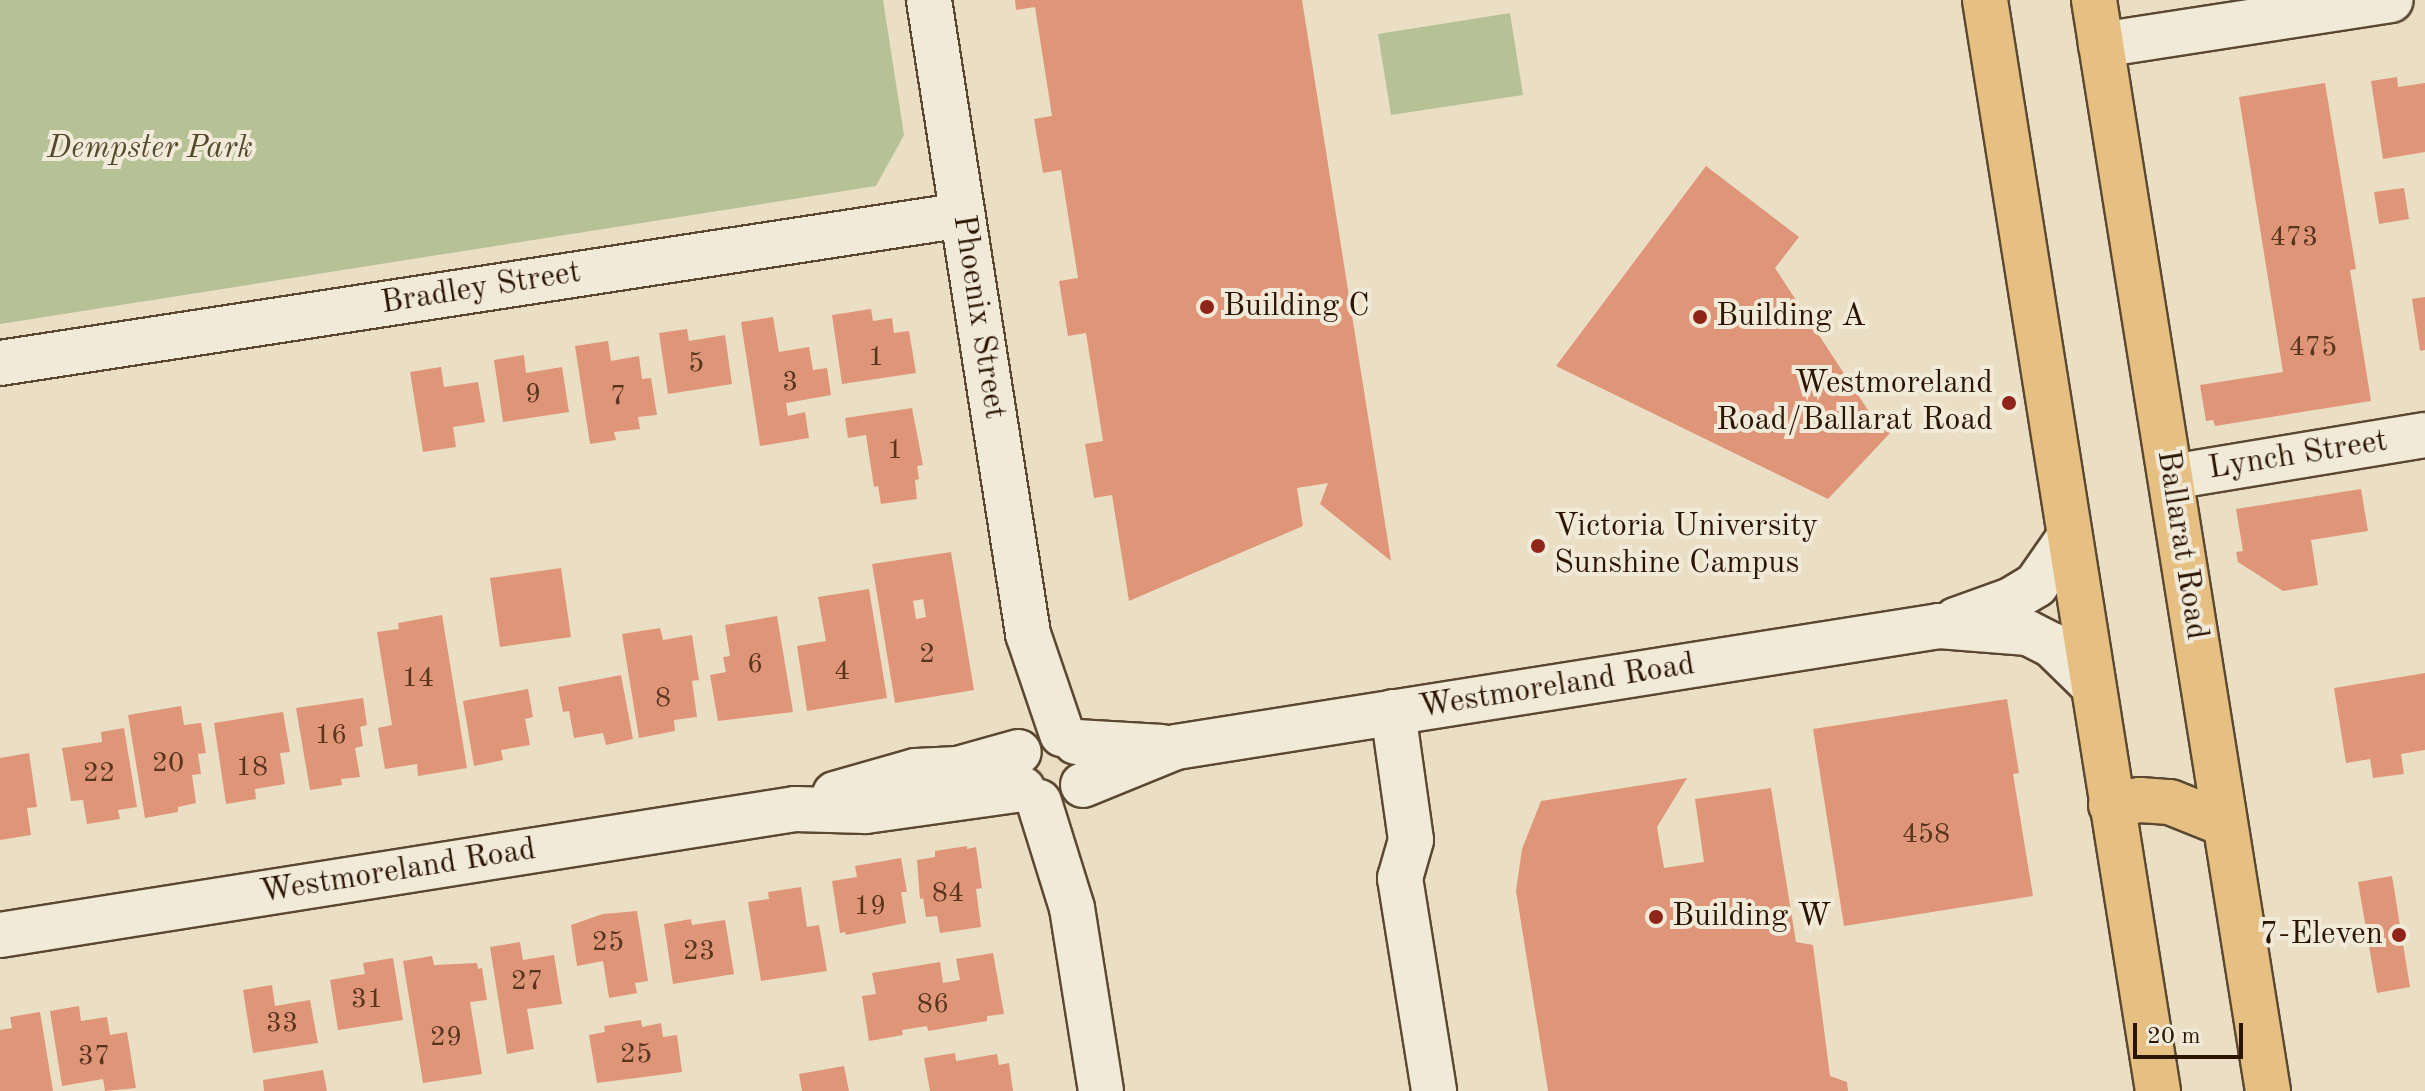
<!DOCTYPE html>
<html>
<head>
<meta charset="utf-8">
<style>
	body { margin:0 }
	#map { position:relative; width:2425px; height:1091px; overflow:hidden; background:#eadfc5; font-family:"Old Standard TT",serif }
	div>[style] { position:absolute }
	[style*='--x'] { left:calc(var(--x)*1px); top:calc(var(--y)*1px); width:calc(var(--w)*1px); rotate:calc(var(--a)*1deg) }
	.green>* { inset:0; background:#b6c295 }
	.building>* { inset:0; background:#df9578 }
	.roads { filter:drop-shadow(2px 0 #5c4831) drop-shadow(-2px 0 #5c4831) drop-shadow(0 2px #5c4831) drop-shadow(0 -2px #5c4831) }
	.minor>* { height:44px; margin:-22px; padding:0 22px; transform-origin:22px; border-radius:22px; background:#f1ead9 }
	.highway>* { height:44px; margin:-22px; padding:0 22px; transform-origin:22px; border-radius:22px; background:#e5c082 }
	.dots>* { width:22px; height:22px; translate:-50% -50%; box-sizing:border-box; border:4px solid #f1ead9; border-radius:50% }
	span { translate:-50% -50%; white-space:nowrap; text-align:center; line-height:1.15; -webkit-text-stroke:8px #f1ead9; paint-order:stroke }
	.number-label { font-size:28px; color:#59351e }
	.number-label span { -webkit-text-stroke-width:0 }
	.park-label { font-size:32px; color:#55492d; font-style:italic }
	.street-label { font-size:32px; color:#2c1500 }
	.poi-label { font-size:32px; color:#2c1500 }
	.left { translate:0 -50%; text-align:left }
	.right { translate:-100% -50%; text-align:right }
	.scale { position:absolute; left:2133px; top:1023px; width:110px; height:36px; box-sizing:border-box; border:4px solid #2c1500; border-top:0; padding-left:10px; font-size:24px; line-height:28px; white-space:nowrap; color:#2c1500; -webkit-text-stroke:6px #f1ead9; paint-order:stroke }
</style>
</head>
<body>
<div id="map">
	<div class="green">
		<i style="clip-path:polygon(0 0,883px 0,904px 135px,876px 186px,0 324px)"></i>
		<i style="clip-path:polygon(1510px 13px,1523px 95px,1391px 115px,1378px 34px)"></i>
	</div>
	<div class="building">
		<i style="clip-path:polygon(1015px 0,1302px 0,1391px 561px,1320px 504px,1328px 483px,1297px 488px,1303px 526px,1129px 601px,1112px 495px,1094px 498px,1085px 444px,1103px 441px,1086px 333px,1068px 336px,1059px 281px,1078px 278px,1061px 170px,1043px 173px,1034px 119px,1052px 116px,1035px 7px,1016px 10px)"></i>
		<i style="clip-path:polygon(2397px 77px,2398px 87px,2425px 83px,2425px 152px,2383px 159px,2371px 81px)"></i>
		<i style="clip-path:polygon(2325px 83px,2356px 269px,2350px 270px,2371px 401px,2215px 426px,2213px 420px,2206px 421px,2200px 385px,2283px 372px,2239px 97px)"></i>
		<i style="clip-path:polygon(1706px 166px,1799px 237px,1775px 268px,1877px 424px,1892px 431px,1828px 499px,1556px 366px)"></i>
		<i style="clip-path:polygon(2404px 188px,2409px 219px,2379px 224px,2374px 192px)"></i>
		<i style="clip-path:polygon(2425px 297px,2425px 350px,2420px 351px,2412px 299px)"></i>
		<i style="clip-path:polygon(871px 309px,873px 321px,892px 318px,894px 333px,909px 331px,916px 373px,842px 384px,832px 315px)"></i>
		<i style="clip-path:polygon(773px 317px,779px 352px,809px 347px,813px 370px,827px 368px,831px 395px,786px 403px,788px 416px,805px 412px,809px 438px,760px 446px,741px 322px)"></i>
		<i style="clip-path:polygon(687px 329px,689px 341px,725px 335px,732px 384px,668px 394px,659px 333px)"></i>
		<i style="clip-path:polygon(608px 341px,611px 361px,639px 356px,642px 379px,651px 378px,657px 415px,638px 417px,640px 429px,614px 432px,616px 440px,590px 444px,575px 346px)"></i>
		<i style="clip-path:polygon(524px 355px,526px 373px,562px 367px,569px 412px,503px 422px,494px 360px)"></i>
		<i style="clip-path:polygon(441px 367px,444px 387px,478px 382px,485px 422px,453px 427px,456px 447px,423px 452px,410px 372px)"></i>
		<i style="clip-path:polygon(912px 408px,923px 465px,917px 466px,919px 479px,915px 480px,917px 499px,881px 504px,878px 486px,874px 487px,866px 435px,848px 438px,845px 418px)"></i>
		<i style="clip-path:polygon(2361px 489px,2368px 531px,2311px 540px,2318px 585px,2283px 591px,2238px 562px,2236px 552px,2243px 551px,2236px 509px)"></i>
		<i style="clip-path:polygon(evenodd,951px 552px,974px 690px,895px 703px,872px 564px,951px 552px,923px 599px,926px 617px,916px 619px,913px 601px,923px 599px)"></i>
		<i style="clip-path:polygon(561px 568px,571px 637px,500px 647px,490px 578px)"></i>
		<i style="clip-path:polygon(869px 589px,887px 698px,807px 711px,797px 646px,826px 641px,818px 597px)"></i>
		<i style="clip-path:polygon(442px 615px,467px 768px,418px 776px,417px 764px,385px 769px,378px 728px,392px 725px,377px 632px,399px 629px,398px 623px)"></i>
		<i style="clip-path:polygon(777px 616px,793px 712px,718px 721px,710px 675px,726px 672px,723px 657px,730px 656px,725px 625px)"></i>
		<i style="clip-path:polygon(660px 628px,663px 640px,692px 635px,699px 680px,692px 681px,697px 717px,674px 720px,675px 731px,639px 738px,622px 634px)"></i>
		<i style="clip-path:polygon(2425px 673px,2425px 750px,2401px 754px,2404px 774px,2373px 778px,2370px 759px,2346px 763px,2334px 688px)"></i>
		<i style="clip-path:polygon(621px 675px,633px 739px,606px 745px,603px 733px,574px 738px,569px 711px,563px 712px,558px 687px)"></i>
		<i style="clip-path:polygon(528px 689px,533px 717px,525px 719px,530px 745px,501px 750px,503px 760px,474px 766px,463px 701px)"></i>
		<i style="clip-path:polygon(363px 698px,367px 725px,360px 727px,363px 746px,355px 748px,360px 777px,341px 779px,342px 785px,310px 790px,296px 708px)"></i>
		<i style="clip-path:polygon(2007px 699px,2019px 773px,2013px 774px,2033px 896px,1844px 926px,1813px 729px)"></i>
		<i style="clip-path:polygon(181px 706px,184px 725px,201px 723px,206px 753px,198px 754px,201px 774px,192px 775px,196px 803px,178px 807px,178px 812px,145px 818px,128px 715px)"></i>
		<i style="clip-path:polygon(283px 712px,290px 752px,280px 753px,285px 784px,255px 789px,256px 799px,226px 804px,214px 723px)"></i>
		<i style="clip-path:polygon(124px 728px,137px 807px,118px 810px,120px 819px,87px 824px,83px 800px,71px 801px,62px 748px,102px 742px,101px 732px)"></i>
		<i style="clip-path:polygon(29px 753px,37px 807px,27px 808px,31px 835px,0 840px,0 758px)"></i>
		<i style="clip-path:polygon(1687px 778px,1657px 827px,1664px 868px,1704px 862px,1695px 799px,1771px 788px,1796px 942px,1813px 945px,1830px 1076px,1847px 1082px,1848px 1091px,1548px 1091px,1516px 891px,1522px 849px,1541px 801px)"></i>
		<i style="clip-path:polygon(967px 846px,967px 849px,976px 847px,982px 888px,976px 889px,981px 927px,940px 933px,937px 916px,926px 917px,923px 898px,920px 899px,917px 860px,935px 857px,935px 851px)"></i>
		<i style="clip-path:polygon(901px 858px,907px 892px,901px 892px,906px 923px,846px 935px,845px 932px,840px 933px,832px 881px,857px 877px,855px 866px)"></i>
		<i style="clip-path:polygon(2392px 876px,2410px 987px,2377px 993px,2358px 882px)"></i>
		<i style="clip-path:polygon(801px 887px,807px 927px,819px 925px,827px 971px,761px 981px,748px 902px,769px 899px,768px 892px)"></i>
		<i style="clip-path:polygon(637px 911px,648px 981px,635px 983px,637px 993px,609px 998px,603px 961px,577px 966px,571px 925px,603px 914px)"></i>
		<i style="clip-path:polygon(691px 919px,692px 925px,725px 920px,734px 974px,673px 984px,664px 924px)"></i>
		<i style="clip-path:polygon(520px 942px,523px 960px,554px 955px,562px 1004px,527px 1009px,534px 1049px,507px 1054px,490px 947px)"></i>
		<i style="clip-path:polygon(993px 953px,1004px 1014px,987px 1016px,987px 1021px,928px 1031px,927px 1026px,902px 1030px,903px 1035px,869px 1041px,862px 996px,876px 994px,872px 973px,940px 962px,943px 983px,960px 980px,956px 959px)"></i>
		<i style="clip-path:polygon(432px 956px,434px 965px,477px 963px,478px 969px,482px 968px,487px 1000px,470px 1002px,482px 1074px,423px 1083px,403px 961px)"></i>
		<i style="clip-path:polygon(393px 958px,403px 1020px,338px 1030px,330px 980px,365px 974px,363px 963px)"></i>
		<i style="clip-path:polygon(272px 985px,275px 1006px,310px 1000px,318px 1043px,253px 1053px,243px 990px)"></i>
		<i style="clip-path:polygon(79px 1006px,81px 1021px,107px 1017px,110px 1035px,127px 1032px,136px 1088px,105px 1091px,103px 1079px,62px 1086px,50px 1011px)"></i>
		<i style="clip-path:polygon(40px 1012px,53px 1091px,0 1091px,0 1030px,12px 1028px,10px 1017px)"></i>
		<i style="clip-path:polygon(641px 1020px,642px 1027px,661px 1023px,663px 1037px,677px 1035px,682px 1072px,597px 1083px,589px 1035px,605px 1032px,604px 1026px)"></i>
		<i style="clip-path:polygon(955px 1053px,956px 1061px,997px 1054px,999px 1065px,1009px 1063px,1013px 1091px,930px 1091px,924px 1058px)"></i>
		<i style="clip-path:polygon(844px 1066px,849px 1091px,802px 1091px,799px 1074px)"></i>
		<i style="clip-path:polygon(323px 1070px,327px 1091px,264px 1091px,263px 1080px)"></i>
	</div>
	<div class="roads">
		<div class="minor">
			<i style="--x:929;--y:0;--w:642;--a:81.12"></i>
			<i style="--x:1028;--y:634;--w:106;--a:71.2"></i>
			<i style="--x:2101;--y:45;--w:293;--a:-8.8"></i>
			<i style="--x:0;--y:363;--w:974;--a:-8.74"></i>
			<i style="--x:2171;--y:477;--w:257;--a:-9.4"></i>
			<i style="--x:1956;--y:620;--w:59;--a:-20"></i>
			<i style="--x:2011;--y:600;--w:29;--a:-31"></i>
			<i style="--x:2036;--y:585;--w:56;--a:-55.2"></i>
			<i style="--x:1393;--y:712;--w:129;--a:82"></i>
			<i style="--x:1411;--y:840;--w:40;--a:106"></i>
			<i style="--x:1400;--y:878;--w:216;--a:80.9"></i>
			<i style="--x:1076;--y:742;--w:86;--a:3.3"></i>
			<i style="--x:1083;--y:785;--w:100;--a:-22.2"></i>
			<i style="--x:1176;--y:747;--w:773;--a:-9.01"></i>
			<i style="--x:1939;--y:626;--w:89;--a:4.5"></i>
			<i style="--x:2028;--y:633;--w:27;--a:27"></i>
			<i style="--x:2052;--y:645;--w:54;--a:44.3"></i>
			<i style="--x:835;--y:794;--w:84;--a:-15.9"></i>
			<i style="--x:916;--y:771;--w:42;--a:-2.7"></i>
			<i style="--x:958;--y:769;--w:63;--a:-15.6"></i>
			<i style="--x:1039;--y:802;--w:111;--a:72.7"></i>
			<i style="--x:1072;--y:908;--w:185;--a:81"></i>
			<i style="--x:0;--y:935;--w:805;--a:-9.01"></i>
			<i style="--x:795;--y:809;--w:71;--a:1.6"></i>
			<i style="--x:866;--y:811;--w:158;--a:-8"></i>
		</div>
		<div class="highway">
			<i style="--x:1985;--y:0;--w:1105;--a:80.99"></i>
			<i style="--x:2094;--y:0;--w:1105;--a:80.94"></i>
			<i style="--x:2111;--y:805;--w:29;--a:-10"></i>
			<i style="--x:2140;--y:800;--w:30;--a:4"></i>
			<i style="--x:2170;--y:802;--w:59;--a:21.8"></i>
		</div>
	</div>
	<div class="dots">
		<i style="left:1207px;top:307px;background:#8f2418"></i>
		<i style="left:1700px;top:317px;background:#8f2418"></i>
		<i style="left:2009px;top:403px;background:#8f2418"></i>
		<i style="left:1538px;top:546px;background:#8f2418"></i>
		<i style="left:1656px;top:917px;background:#8f2418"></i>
		<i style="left:2399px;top:935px;background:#8f2418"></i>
	</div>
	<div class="number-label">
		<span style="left:2294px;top:238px">473</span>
		<span style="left:2313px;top:348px">475</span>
		<span style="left:876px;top:358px">1</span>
		<span style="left:696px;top:364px">5</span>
		<span style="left:790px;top:383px">3</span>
		<span style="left:533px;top:395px">9</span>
		<span style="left:618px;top:397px">7</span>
		<span style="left:895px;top:451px">1</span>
		<span style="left:927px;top:655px">2</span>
		<span style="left:755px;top:665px">6</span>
		<span style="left:842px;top:672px">4</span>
		<span style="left:418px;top:679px">14</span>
		<span style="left:663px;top:699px">8</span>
		<span style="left:331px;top:736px">16</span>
		<span style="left:168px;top:764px">20</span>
		<span style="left:252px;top:768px">18</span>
		<span style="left:99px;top:774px">22</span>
		<span style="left:1926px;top:835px">458</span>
		<span style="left:948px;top:894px">84</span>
		<span style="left:870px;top:907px">19</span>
		<span style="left:608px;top:943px">25</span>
		<span style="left:699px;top:952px">23</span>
		<span style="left:527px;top:982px">27</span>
		<span style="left:367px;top:1000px">31</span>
		<span style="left:933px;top:1005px">86</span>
		<span style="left:282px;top:1024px">33</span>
		<span style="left:446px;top:1038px">29</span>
		<span style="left:636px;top:1055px">25</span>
		<span style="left:94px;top:1057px">37</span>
	</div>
	<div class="park-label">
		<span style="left:150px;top:149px">Dempster Park</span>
	</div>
	<div class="street-label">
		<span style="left:481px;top:289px;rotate:-9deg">Bradley Street</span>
		<span style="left:978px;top:317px;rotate:81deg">Phoenix Street</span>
		<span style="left:2298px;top:456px;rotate:-9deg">Lynch Street</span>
		<span style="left:2181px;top:545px;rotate:81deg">Ballarat Road</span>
		<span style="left:1557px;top:687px;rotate:-9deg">Westmoreland Road</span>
		<span style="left:398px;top:872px;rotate:-9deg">Westmoreland Road</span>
	</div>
	<div class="poi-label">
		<span class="left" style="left:1223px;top:307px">Building C</span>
		<span class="left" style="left:1716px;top:317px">Building A</span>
		<span class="right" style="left:1993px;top:403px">Westmoreland<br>Road/Ballarat Road</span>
		<span class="left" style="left:1554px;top:546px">Victoria University<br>Sunshine Campus</span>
		<span class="left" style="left:1672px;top:917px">Building W</span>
		<span class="right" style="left:2383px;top:935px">7-Eleven</span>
	</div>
	<div class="scale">20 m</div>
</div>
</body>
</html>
